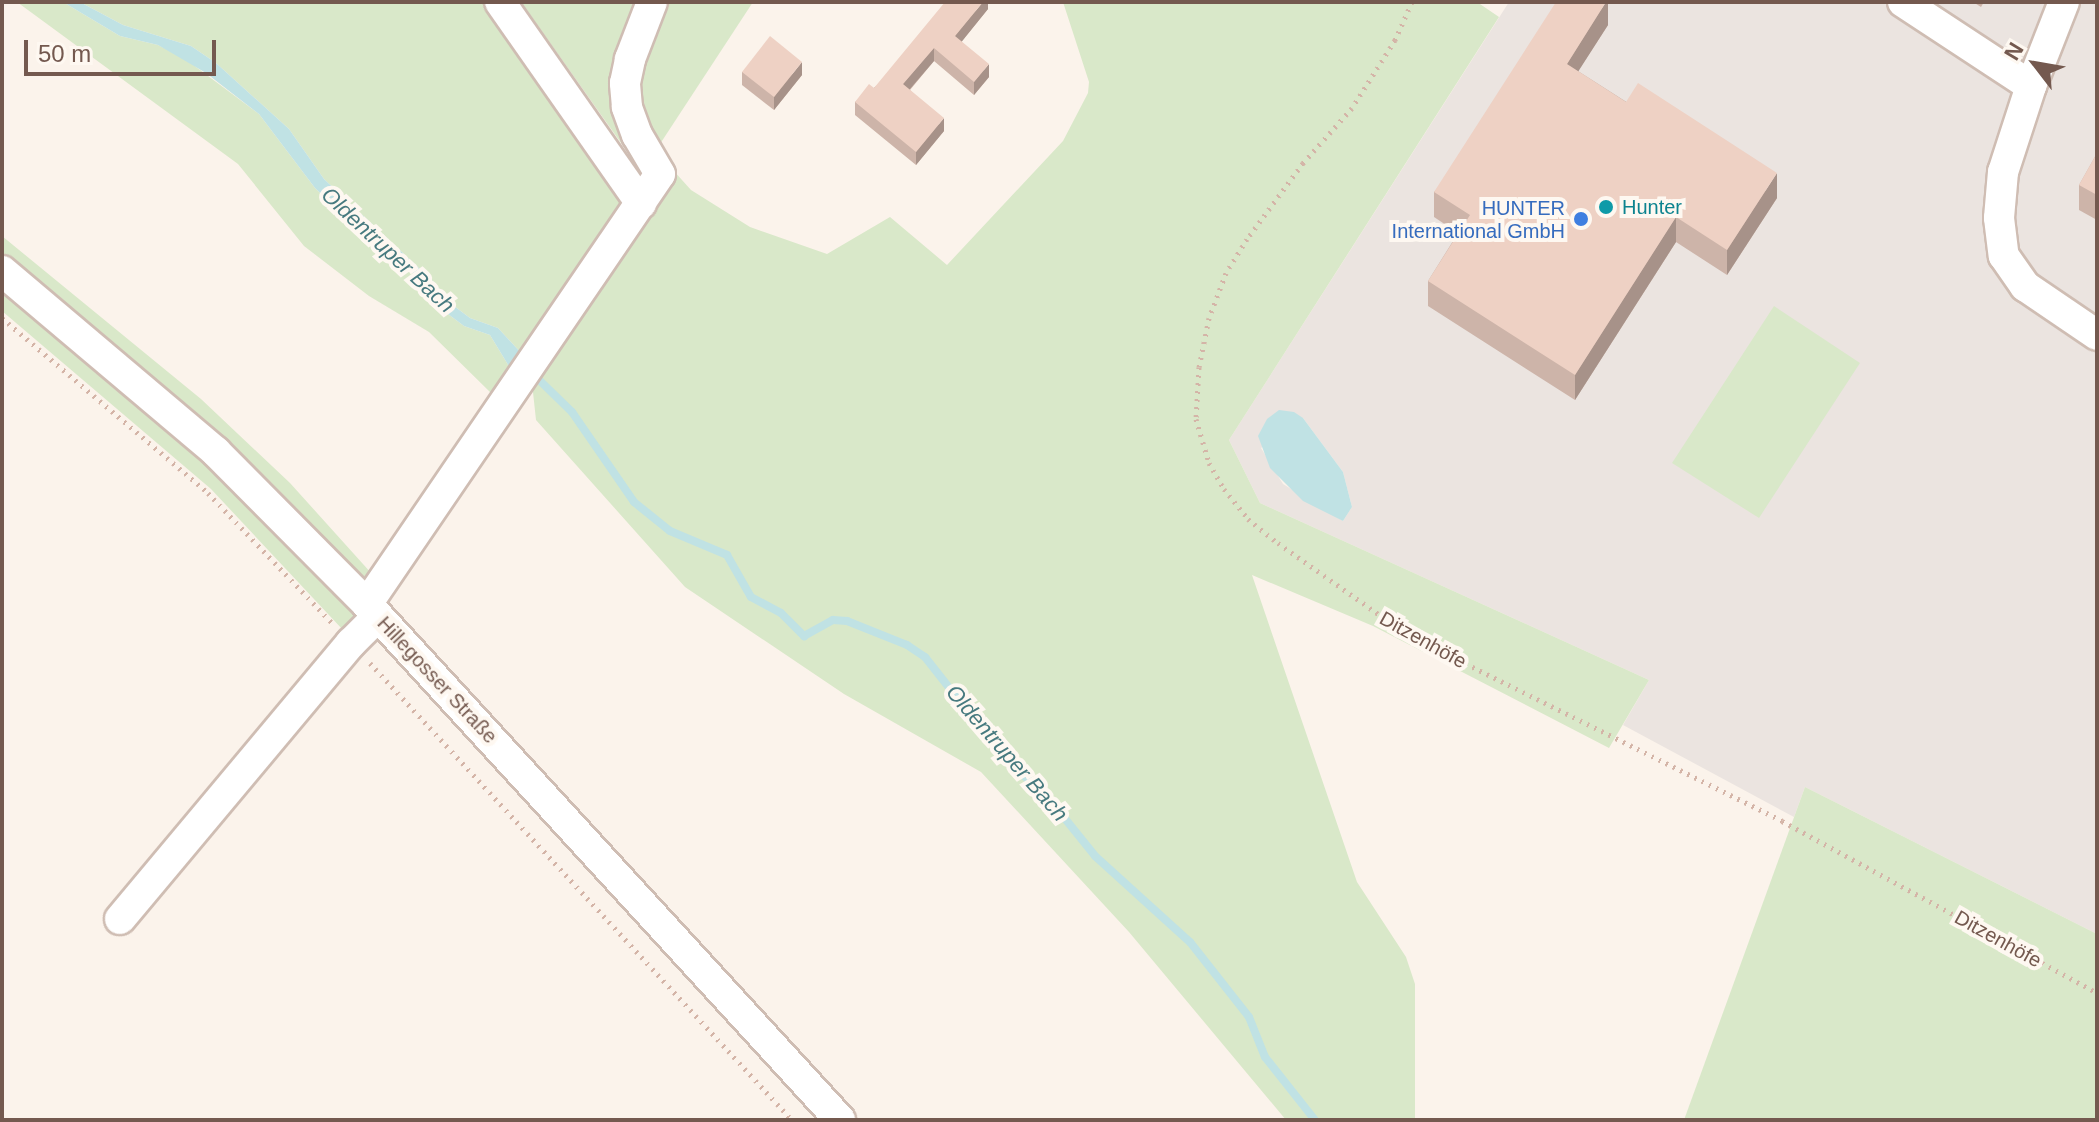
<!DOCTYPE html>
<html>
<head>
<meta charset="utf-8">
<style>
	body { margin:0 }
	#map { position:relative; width:2099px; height:1122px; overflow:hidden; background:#fbf3eb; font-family:Helvetica,sans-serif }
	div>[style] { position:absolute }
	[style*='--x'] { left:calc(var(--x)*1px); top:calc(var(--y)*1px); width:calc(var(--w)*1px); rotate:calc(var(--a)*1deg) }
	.industrial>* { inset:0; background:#ebe4e0 }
	.green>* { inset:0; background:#d9e8c9 }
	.water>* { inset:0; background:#c0e2e4 }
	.stream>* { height:8px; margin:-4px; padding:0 4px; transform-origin:4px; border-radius:4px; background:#c0e2e4 }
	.path>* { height:5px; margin-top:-2.5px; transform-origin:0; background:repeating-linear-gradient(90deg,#d4b4a7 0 2px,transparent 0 8px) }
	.roads { filter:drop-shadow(2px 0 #cfbdb3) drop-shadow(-2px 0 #cfbdb3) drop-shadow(0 2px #cfbdb3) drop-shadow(0 -2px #cfbdb3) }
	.minor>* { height:30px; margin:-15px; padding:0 15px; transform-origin:15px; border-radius:15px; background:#fff }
	.wall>* { inset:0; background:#cdb4a9 }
	.shaded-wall>* { inset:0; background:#a79289 }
	.building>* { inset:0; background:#eed1c4 }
	.dots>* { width:22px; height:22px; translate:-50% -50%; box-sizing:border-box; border:4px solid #fef8f1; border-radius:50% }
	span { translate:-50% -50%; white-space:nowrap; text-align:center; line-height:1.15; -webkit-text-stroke:8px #fef8f1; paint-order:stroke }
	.culture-label { font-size:20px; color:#0d838f }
	.left { translate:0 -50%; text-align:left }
	.shop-label { font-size:20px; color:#366cbe }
	.right { translate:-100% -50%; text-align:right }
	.street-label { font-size:20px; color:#74594f }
	.water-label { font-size:22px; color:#477a7f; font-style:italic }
	.frame { position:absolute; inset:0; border:4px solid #74594f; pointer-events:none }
	.north { position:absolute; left:1995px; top:24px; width:80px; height:80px; -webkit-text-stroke:6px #fef8f1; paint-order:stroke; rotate:301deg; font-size:22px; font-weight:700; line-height:32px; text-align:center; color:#74594f }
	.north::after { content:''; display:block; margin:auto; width:28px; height:36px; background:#74594f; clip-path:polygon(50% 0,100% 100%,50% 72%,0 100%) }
	.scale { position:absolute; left:24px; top:40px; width:192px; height:36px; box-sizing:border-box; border:4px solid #74594f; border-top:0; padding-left:10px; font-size:24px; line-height:28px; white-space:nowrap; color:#74594f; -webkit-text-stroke:6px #fef8f1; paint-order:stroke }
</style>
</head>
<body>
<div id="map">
	<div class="industrial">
		<i style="clip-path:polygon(evenodd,1509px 2px,2097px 2px,2097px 934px,1805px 787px,1794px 817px,1623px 725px,1649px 680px,1260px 503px,1229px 440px,1509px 2px,1303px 418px,1343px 472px,1352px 507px,1343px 521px,1283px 484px,1261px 448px,1303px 418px)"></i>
	</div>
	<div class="green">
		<i style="clip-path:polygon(17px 2px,63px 2px,120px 36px,158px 45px,184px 58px,259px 114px,315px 188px,346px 218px,394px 255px,428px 288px,444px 311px,464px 326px,490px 335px,510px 368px,491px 393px,429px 332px,369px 296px,304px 246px,238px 164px)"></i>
		<i style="clip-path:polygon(80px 2px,483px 2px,627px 196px,522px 354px,498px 328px,470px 318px,450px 303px,436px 284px,324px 179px,289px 129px,216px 63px,191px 46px,123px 25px)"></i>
		<i style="clip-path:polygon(521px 2px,643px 2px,617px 95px,631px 157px)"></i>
		<i style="clip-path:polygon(665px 2px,753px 2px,658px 147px,636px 99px,640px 62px)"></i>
		<i style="clip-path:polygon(1063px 2px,1477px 2px,1499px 17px,1229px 440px,1260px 503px,1649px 680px,1609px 748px,1373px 626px,1252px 575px,1357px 882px,1406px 957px,1415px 984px,1415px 1120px,1286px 1120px,1129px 932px,981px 772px,844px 694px,685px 587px,536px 420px,532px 383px,673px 170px,691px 190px,750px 227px,827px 254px,890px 217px,947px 265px,1063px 141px,1088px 93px,1089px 82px)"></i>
		<i style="clip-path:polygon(2px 236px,201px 399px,290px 483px,372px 574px,364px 578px,352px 573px,184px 406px,2px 256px)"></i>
		<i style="clip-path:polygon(2px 288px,163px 422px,257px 507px,360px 619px,343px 630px,211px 489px,2px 311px)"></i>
		<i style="clip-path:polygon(1774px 306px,1860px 363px,1759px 518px,1672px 463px)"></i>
		<i style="clip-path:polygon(1805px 787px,2097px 934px,2097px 1120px,1684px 1120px)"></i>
	</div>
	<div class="water">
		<i style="clip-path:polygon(63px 2px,80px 2px,123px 25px,191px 46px,216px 63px,289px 129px,324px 179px,436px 284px,450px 303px,470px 318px,498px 328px,522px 354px,510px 368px,490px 335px,464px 326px,444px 311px,428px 288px,394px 255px,346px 218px,315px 188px,259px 114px,206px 73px,158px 45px,120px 36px)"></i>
		<i style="clip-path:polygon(1279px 410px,1294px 412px,1303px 418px,1343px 472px,1352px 507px,1343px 521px,1303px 501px,1270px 468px,1258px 436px,1267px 419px)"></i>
	</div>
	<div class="stream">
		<i style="--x:532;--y:373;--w:56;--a:44.3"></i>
		<i style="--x:572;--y:412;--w:109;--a:55.4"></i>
		<i style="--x:634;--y:502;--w:46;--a:38.9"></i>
		<i style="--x:670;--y:531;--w:62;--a:22.8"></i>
		<i style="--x:727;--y:555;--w:48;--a:60.3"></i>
		<i style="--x:751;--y:597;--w:34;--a:28"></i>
		<i style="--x:781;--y:613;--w:33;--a:45"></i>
		<i style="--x:804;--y:636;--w:33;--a:-29"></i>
		<i style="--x:833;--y:620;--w:14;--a:4"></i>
		<i style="--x:847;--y:621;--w:65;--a:21.8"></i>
		<i style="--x:907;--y:645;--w:22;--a:34"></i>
		<i style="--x:925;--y:657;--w:125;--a:51.8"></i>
		<i style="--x:1002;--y:755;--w:66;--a:43.2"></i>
		<i style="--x:1050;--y:800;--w:72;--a:51.2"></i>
		<i style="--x:1095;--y:856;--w:128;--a:42.2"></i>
		<i style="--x:1190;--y:942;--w:95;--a:51.8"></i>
		<i style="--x:1249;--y:1017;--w:43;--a:68.2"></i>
		<i style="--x:1265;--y:1057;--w:80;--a:51.6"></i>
	</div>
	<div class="path">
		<i style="--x:1412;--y:2;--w:42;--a:114.1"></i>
		<i style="--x:1395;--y:40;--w:80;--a:122.3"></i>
		<i style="--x:1352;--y:108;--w:74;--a:131.7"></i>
		<i style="--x:1303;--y:163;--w:94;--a:126.4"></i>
		<i style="--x:1247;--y:239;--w:40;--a:122"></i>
		<i style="--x:1226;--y:273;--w:48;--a:110.7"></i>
		<i style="--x:1209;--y:318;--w:50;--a:101.5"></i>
		<i style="--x:1199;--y:367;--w:52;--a:93.3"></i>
		<i style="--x:1196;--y:419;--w:46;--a:73.5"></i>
		<i style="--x:1209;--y:463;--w:30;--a:60"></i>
		<i style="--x:1224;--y:489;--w:38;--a:51"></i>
		<i style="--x:1248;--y:519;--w:38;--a:39"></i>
		<i style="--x:1278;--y:543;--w:159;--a:35.3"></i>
		<i style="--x:1408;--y:635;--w:418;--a:26.4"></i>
		<i style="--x:1782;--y:821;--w:359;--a:28.6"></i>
		<i style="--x:2;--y:318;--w:270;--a:40.3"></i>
		<i style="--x:208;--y:493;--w:181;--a:46.3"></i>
		<i style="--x:370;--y:663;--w:622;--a:47.28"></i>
	</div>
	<div class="roads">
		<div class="minor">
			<i style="--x:500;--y:2;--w:246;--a:55"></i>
			<i style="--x:1903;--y:2;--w:153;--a:33.3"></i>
			<i style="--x:2031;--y:86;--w:90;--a:108"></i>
			<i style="--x:2003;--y:172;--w:46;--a:95"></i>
			<i style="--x:1999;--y:218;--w:38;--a:83"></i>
			<i style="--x:2004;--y:256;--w:37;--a:55"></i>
			<i style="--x:2025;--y:286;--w:87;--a:34.2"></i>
			<i style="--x:2031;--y:86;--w:90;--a:-68.6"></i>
			<i style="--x:2;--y:271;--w:280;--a:40.2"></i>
			<i style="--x:216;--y:452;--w:214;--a:45.2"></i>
			<i style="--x:367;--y:604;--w:700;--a:47.49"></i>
			<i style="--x:367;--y:604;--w:520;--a:-55.73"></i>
			<i style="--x:660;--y:174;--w:45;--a:-120.5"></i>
			<i style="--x:637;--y:135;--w:30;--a:-110"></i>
			<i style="--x:627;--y:107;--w:24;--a:-95"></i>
			<i style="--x:625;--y:83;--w:25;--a:-78"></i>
			<i style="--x:630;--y:59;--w:61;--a:-68.9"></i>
			<i style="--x:120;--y:919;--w:360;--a:-50.1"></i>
			<i style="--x:351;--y:643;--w:38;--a:-45"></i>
		</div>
	</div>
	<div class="wall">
		<i style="clip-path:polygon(988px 2px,988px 9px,961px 42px,989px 77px,974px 95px,934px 61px,910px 90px,944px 131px,916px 165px,855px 115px,855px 102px)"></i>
		<i style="clip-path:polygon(1608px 2px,1608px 25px,1578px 71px,1777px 198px,1727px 275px,1676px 242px,1575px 400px,1428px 306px,1428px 281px,1458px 233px,1434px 217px,1434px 192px)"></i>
		<i style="clip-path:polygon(1973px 2px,1984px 2px,1981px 7px)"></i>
		<i style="clip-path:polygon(742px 72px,802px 75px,774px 110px,742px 85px)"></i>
		<i style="clip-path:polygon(2097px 153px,2097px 220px,2079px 210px,2079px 185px)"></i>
	</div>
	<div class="shaded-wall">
		<i style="clip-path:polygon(983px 2px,988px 2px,988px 9px,955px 50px,955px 36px)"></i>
		<i style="clip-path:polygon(1606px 2px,1608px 2px,1608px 25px,1567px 89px,1567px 64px)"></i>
		<i style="clip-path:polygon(934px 48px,934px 61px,903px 97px,903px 84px)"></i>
		<i style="clip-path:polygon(802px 62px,802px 75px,774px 110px,774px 97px)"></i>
		<i style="clip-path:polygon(989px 64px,989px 77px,974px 95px,974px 82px)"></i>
		<i style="clip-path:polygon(944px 118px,944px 131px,916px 165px,916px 152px)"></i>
		<i style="clip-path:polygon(1777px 173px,1777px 198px,1727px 275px,1727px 250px)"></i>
		<i style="clip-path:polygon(1676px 217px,1676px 242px,1575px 400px,1575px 375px)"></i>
	</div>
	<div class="building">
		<i style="clip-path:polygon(945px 2px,983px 2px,955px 36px,989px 64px,974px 82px,934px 48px,903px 84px,944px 118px,916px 152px,855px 102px,869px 84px,874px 88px)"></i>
		<i style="clip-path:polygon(1556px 2px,1606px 2px,1567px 64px,1626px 102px,1638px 83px,1777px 173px,1727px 250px,1676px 217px,1575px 375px,1428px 281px,1470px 215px,1434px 192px)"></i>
		<i style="clip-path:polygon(770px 36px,802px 62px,774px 97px,742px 72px)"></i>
		<i style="clip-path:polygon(2097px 153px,2097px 195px,2079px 185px)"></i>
	</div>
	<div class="dots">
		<i style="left:1606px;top:207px;background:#0f9aa8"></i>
		<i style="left:1581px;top:219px;background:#3f7fe0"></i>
	</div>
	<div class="culture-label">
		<span class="left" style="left:1622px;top:207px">Hunter</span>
	</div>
	<div class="shop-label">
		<span class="right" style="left:1565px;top:220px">HUNTER<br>International GmbH</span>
	</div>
	<div class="street-label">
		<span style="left:1423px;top:640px;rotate:29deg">Ditzenhöfe</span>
		<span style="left:437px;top:680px;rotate:47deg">Hillegosser Straße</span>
		<span style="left:1998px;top:939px;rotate:29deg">Ditzenhöfe</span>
	</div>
	<div class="water-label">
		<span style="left:388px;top:250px;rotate:43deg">Oldentruper Bach</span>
		<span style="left:1007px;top:753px;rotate:49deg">Oldentruper Bach</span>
	</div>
	<div class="frame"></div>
	<div class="north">N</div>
	<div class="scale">50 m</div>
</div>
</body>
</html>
